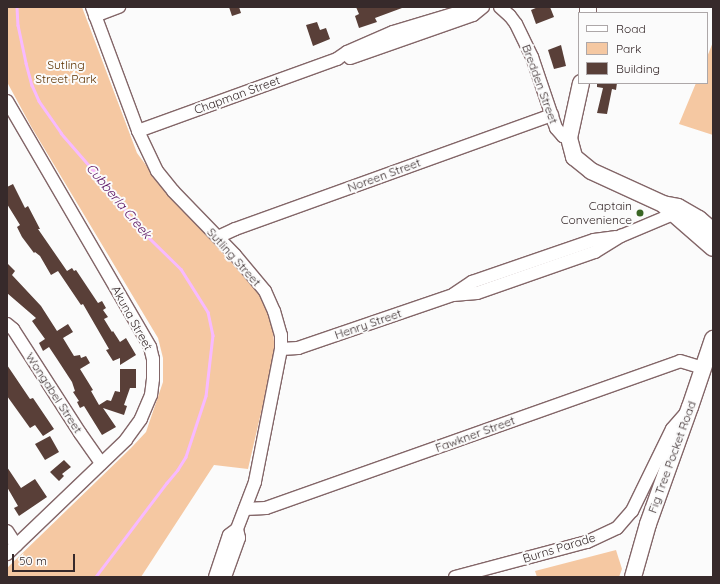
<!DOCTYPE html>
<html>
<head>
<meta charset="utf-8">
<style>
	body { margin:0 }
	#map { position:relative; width:720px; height:584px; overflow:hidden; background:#fbfbfb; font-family:Quicksand,sans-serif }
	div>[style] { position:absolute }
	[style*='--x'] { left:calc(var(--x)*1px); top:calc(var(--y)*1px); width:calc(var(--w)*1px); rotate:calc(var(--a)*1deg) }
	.green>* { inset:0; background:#f5c8a2 }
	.stream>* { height:2.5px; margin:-1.25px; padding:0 1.25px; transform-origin:1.25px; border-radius:1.25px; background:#f8baff }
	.building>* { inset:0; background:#593f38 }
	.roads { filter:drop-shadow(1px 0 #836668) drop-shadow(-1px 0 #836668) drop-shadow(0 1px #836668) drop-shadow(0 -1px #836668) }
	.minor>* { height:12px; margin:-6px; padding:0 6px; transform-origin:6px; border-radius:6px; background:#fff }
	.major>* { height:16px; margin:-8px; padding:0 8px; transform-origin:8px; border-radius:8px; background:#fff }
	.dots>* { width:11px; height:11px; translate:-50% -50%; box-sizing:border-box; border:2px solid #fbfbfb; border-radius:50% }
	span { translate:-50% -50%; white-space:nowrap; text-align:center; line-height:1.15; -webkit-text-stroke:4px #fbfbfb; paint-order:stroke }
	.park-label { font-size:12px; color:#5e3300 }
	.street-label { font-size:12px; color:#372a2b }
	.poi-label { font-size:12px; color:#372a2b }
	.right { translate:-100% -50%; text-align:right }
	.water-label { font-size:13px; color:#591062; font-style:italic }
	.frame { position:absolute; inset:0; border:8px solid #372a2b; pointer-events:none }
	.legend { position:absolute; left:578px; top:12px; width:130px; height:72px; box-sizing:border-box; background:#fbfbfb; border:1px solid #ada7a8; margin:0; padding:5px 7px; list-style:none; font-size:12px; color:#372a2b }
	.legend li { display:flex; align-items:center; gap:8px; height:20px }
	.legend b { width:20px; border:1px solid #ada7a8 }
	.scale { position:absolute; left:12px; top:554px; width:63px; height:18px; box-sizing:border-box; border:2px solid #372a2b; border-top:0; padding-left:5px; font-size:12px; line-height:14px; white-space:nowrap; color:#372a2b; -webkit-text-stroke:3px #fbfbfb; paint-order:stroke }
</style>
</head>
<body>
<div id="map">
	<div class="green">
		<i style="clip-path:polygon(7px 7px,82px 7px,137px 153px,169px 196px,229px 257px,260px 294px,272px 321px,275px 352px,248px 469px,214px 465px,141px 577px,7px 577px,7px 568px,131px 448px,146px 432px,163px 382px,163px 358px,158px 338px,32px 128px,7px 82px)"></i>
		<i style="clip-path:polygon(713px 42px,713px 135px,679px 124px,696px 83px,707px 83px,707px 57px)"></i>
		<i style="clip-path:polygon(616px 550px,622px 569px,619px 577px,537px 577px,535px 571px)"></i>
	</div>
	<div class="stream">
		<i style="--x:17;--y:7;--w:18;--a:87"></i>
		<i style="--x:18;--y:25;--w:39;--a:78"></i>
		<i style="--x:26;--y:63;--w:23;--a:75"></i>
		<i style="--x:32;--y:85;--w:17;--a:66"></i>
		<i style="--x:39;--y:101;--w:39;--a:55"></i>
		<i style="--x:61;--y:133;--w:49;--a:49.1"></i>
		<i style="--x:93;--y:170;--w:26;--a:47"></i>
		<i style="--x:111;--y:189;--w:41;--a:55.9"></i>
		<i style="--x:134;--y:223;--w:66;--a:44.4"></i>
		<i style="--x:181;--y:269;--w:51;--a:57.9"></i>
		<i style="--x:208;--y:312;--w:24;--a:78"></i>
		<i style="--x:213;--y:335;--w:61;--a:96.5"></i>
		<i style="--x:206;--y:396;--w:64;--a:108.2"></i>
		<i style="--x:186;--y:457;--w:15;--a:122"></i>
		<i style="--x:178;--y:470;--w:17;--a:130"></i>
		<i style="--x:167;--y:483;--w:118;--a:127.1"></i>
	</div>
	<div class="building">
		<i style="clip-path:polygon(229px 7px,239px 7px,241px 13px,232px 16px)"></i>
		<i style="clip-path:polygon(356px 7px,402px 7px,402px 8px,375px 18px,377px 22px,359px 28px,355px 16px,359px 14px)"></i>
		<i style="clip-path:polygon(538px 7px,550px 7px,554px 17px,536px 24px,531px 10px)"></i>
		<i style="clip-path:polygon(317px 22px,320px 30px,326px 28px,330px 39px,313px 46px,306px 25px)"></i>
		<i style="clip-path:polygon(561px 45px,566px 66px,554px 69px,548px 50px)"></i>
		<i style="clip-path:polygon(597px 83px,617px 83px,616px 90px,612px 89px,607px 114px,597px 113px,603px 88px,597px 87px)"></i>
		<i style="clip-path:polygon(13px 184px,25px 208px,28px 206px,40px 229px,38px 229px,67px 271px,72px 268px,74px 271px,76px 270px,98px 303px,102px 301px,106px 308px,103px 310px,108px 317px,104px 319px,112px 332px,113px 331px,120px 342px,126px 338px,136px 355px,120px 365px,120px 358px,113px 361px,106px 350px,109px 349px,83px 304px,81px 305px,58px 271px,51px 275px,40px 256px,35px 252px,34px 253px,22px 237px,17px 227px,20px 225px,7px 204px,7px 187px)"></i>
		<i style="clip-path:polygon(7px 263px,15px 271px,12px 275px,41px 306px,57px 331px,68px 324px,73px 332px,63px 338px,74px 356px,80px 355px,81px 358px,86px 356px,90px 363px,80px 369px,93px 390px,91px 391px,99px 405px,107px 400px,111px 401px,115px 391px,120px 392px,120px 369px,136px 369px,136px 388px,130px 388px,124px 405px,127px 406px,124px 415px,103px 408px,116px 427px,102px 435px,84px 406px,80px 408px,77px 402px,79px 401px,73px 392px,75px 391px,72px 382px,57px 359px,49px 347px,43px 351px,39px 343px,45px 339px,32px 321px,36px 318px,7px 293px)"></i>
		<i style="clip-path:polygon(7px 365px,30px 399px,33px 398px,54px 429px,43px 436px,35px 425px,30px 428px,7px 396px)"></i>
		<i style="clip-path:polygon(50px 436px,59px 452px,45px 460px,35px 444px)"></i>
		<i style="clip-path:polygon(64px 460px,71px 467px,62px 474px,64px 476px,59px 481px,50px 472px)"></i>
		<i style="clip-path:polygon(7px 467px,21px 488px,35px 479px,47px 497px,19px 516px,14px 508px,18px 506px,7px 487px)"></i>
	</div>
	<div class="roads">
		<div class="minor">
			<i style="--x:92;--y:7;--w:132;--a:69.6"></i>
			<i style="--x:138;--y:131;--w:44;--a:64.6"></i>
			<i style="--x:157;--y:171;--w:26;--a:51"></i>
			<i style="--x:173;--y:191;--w:89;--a:45.9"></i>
			<i style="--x:235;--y:255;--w:47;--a:50.2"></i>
			<i style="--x:265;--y:291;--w:22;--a:66"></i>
			<i style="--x:274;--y:311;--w:25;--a:74"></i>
			<i style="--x:281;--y:335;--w:14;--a:90"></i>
			<i style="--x:281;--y:349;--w:136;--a:101.1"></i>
			<i style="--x:255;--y:482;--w:50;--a:111"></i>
			<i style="--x:237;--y:529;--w:9;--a:77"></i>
			<i style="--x:239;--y:538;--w:41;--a:109.7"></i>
			<i style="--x:500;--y:7;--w:13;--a:42"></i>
			<i style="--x:510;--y:16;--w:10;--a:53"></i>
			<i style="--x:516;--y:24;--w:37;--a:64"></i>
			<i style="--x:532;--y:57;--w:75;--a:71.3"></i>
			<i style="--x:556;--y:128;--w:11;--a:49"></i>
			<i style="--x:563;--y:136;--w:6;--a:18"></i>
			<i style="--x:95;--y:16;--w:26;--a:-21"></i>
			<i style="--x:350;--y:58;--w:130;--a:-19.3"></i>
			<i style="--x:473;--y:15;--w:13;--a:-39"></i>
			<i style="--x:7;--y:101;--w:285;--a:59.8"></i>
			<i style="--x:150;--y:347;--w:12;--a:76"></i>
			<i style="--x:153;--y:359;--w:20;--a:90"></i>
			<i style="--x:153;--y:379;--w:16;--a:97"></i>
			<i style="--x:151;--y:395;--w:26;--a:113"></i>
			<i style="--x:141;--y:419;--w:26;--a:126"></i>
			<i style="--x:126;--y:440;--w:165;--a:136.2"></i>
			<i style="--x:138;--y:131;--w:212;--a:-19.9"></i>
			<i style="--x:337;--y:59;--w:12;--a:-35"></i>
			<i style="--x:347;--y:52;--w:50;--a:-23.5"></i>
			<i style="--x:393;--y:32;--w:73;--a:-16.7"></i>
			<i style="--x:463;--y:11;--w:7;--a:-34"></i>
			<i style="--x:218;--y:237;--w:19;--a:-25"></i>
			<i style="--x:235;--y:229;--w:337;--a:-19.8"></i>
			<i style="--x:454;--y:294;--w:22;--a:-34"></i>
			<i style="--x:472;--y:282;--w:129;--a:-19"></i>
			<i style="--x:594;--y:240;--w:21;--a:-8"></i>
			<i style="--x:7;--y:324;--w:8;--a:40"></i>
			<i style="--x:13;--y:329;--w:124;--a:57.2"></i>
			<i style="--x:80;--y:433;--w:37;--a:55"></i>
			<i style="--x:281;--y:349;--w:17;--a:-3"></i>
			<i style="--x:298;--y:348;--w:164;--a:-18.9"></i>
			<i style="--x:453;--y:295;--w:24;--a:-5"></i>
			<i style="--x:477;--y:293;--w:125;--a:-19.2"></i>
			<i style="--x:595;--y:252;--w:31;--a:-32"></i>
			<i style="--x:621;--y:236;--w:56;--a:-22.9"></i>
			<i style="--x:673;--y:214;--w:8;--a:-50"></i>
			<i style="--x:245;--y:509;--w:21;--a:-3"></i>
			<i style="--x:266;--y:508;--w:439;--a:-19.5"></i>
			<i style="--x:680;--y:361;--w:24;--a:17"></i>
			<i style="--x:7;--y:531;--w:17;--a:57"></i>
			<i style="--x:215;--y:577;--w:44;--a:-71.6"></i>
			<i style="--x:229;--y:535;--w:10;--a:-37"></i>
			<i style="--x:455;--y:577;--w:137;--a:-14.9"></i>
			<i style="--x:587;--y:542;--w:33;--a:-25"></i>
			<i style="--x:617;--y:528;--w:23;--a:-49"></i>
			<i style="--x:632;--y:511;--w:91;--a:-64"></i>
			<i style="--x:672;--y:429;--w:21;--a:-49"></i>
		</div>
		<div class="major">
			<i style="--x:588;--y:13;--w:6;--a:-90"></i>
			<i style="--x:581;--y:83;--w:56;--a:102.3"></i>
			<i style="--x:569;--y:138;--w:20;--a:75"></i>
			<i style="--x:574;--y:157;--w:22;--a:39"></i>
			<i style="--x:591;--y:171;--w:79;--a:24.6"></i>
			<i style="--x:663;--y:204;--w:15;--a:11"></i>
			<i style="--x:678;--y:207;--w:24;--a:30"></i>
			<i style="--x:699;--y:219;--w:18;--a:41"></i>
			<i style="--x:666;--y:207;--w:62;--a:41.1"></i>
			<i style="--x:633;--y:577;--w:55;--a:-74.2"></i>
			<i style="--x:648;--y:524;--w:124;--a:-70.3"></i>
			<i style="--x:690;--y:407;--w:72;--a:-71.3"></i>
		</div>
	</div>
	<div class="dots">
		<i style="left:640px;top:213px;background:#396523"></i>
	</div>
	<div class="park-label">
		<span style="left:66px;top:72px">Sutling<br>Street Park</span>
	</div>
	<div class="street-label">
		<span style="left:540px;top:84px;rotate:70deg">Bredden Street</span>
		<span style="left:237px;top:95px;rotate:-20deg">Chapman Street</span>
		<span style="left:384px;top:175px;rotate:-20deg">Noreen Street</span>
		<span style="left:234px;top:257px;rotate:48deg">Sutling Street</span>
		<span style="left:132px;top:318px;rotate:61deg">Akuna Street</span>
		<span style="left:368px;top:324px;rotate:-19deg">Henry Street</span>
		<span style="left:54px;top:393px;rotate:57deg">Wongabel Street</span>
		<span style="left:475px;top:434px;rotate:-20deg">Fawkner Street</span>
		<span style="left:672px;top:457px;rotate:-70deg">Fig Tree Pocket Road</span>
		<span style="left:559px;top:548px;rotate:-17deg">Burns Parade</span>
	</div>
	<div class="poi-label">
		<span class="right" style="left:632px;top:213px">Captain<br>Convenience</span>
	</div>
	<div class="water-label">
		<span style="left:119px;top:201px;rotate:50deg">Cubberla Creek</span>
	</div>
	<div class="frame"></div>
	<ul class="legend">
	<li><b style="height:5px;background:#fff"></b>Road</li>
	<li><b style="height:11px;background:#f5c8a2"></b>Park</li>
	<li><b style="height:11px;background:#593f38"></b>Building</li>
	</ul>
	<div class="scale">50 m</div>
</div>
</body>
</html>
